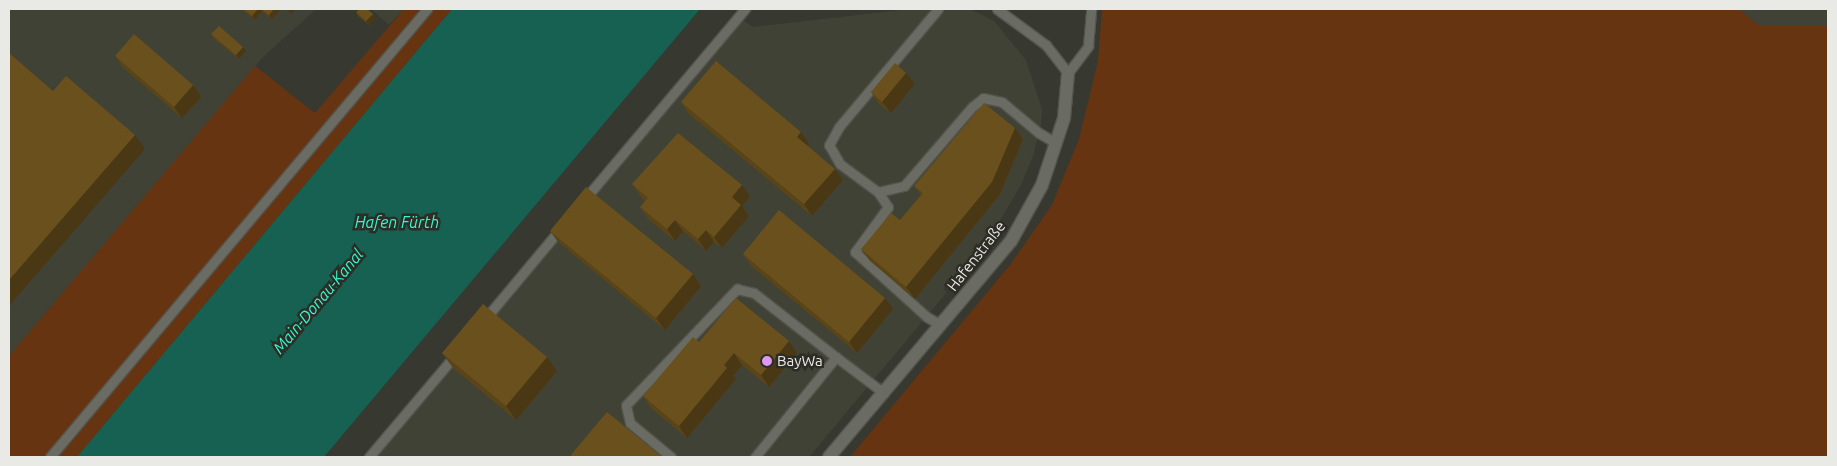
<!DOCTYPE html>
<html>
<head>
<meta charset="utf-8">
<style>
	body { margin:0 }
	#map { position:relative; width:1837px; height:466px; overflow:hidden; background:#373830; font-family:Ubuntu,sans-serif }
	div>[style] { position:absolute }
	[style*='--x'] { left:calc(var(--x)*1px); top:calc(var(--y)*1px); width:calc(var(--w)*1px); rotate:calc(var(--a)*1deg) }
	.built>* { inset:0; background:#404235 }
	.green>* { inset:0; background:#673411 }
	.water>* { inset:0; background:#166151 }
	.roads { filter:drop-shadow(1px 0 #53544d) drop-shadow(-1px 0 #53544d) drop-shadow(0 1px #53544d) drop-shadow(0 -1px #53544d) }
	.lane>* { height:9px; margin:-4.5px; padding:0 4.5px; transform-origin:4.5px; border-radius:4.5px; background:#6a6b63 }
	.street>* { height:12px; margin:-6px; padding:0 6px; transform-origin:6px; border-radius:6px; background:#6a6b63 }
	.wall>* { inset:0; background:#5a4518 }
	.shaded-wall>* { inset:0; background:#4a3814 }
	.building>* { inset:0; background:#69501c }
	.dots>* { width:14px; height:14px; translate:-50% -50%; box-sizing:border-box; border:2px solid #2d2d26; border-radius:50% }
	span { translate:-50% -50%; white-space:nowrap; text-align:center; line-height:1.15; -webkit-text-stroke:5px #2d2d26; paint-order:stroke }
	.street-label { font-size:15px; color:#e9eae5 }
	.poi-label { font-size:15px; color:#e9eae5 }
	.left { translate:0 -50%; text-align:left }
	.water-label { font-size:16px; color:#34f8d0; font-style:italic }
	.frame { position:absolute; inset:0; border:10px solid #e9eae5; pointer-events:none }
</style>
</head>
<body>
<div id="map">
	<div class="built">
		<i style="clip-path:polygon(9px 9px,316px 9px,263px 57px,9px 356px)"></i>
		<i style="clip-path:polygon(371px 9px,404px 9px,389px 25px)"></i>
		<i style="clip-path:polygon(909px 9px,970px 9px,994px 21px,1026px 60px,1042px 109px,1041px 125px,1033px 156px,1020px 187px,994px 230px,943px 289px,947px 292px,809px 457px,376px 457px,743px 20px,753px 27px)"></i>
		<i style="clip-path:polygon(1738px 9px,1828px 9px,1828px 26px,1760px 26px)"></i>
	</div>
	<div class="green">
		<i style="clip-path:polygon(404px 9px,452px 9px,77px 457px,9px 457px,9px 356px,255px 66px,315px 113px)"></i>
		<i style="clip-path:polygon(1102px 9px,1738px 9px,1760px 26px,1828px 26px,1828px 457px,850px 457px,1010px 265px,1052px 205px,1079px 139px,1098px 61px)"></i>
	</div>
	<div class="water">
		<i style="clip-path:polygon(452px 9px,700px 9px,324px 457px,77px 457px)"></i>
	</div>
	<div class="roads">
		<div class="lane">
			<i style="--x:938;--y:9;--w:154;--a:130"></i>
			<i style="--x:839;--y:127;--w:21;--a:119"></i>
			<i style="--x:829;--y:145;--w:22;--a:60"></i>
			<i style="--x:840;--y:164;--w:47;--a:36.4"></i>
			<i style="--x:878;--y:192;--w:27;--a:-13"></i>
			<i style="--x:904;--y:186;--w:104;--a:-49.3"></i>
			<i style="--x:972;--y:107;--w:14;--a:-39"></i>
			<i style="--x:983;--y:98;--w:19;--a:12"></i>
			<i style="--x:1002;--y:102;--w:48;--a:40"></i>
			<i style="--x:1039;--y:133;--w:20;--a:30"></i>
			<i style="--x:997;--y:9;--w:61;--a:36.3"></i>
			<i style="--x:1046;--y:45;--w:36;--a:52"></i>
			<i style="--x:1068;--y:73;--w:34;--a:-53"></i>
			<i style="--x:1088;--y:46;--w:37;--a:-85"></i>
			<i style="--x:878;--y:192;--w:18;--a:56"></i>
			<i style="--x:888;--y:207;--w:56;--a:126.3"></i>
			<i style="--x:855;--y:252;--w:97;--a:42.1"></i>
			<i style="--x:927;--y:317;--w:16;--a:30"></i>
			<i style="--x:584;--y:200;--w:250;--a:-49.9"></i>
			<i style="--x:485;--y:319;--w:120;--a:-50.1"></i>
			<i style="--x:50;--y:457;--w:586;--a:-49.92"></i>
			<i style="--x:369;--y:457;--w:135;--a:-49.8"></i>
			<i style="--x:671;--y:457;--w:53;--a:-140.3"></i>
			<i style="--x:630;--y:423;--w:18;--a:-103"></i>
			<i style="--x:626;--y:405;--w:161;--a:-46.3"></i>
			<i style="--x:737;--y:289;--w:17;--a:13"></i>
			<i style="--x:754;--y:293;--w:104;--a:38"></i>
			<i style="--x:755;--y:457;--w:129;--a:-51"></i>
			<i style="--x:836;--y:357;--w:60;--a:36.9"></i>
		</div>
		<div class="street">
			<i style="--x:829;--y:457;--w:282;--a:-49.9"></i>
			<i style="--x:1011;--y:241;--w:64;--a:-61"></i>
			<i style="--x:1042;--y:185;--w:71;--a:-71.8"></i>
			<i style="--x:1064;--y:118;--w:45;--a:-84.9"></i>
		</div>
	</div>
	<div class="wall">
		<i style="clip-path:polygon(242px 9px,281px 9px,272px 19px,262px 11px,255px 20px)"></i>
		<i style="clip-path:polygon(356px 12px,373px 14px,375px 18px,369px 25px,359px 17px)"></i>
		<i style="clip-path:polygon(211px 34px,243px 47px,246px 51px,239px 59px,214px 39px)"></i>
		<i style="clip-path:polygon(115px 56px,193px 85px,201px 97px,182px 118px,123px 68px)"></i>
		<i style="clip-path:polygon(915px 84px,891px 113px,879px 104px,871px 92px)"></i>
		<i style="clip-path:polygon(681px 102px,809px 144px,807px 145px,843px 180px,812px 216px,689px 114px)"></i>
		<i style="clip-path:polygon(1023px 139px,1000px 194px,915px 299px,870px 261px,861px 249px,900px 220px,921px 195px,914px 186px)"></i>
		<i style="clip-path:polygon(632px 184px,750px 197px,742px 206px,749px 216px,722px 248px,714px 242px,706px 251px,683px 231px,675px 241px,648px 219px,640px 207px,645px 201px,640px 196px)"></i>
		<i style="clip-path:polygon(550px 231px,693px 274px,701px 286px,665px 330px,558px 242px)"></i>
		<i style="clip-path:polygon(743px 254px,893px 309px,857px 353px,751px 266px)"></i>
		<i style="clip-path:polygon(699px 342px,797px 353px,769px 387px,742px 365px,733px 376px,736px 379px,687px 438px,651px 408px,643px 396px)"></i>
		<i style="clip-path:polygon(442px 353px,547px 357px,557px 371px,516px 420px,453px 368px)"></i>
	</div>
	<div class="shaded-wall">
		<i style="clip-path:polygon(258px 9px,260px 9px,262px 11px,255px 20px,252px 16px)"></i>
		<i style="clip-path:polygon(274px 9px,281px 9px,272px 19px,269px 15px)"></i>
		<i style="clip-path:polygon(289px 9px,296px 9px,291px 14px,288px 10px)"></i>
		<i style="clip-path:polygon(373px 14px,375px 18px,369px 25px,366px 21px)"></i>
		<i style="clip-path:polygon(243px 47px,246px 51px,239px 59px,236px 55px)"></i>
		<i style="clip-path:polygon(906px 73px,915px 84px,891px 113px,882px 102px)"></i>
		<i style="clip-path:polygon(193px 85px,201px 97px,182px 118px,174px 107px)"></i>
		<i style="clip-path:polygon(1015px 128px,1023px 139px,1000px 194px,915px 299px,906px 287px)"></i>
		<i style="clip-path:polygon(801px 132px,809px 144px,805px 148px,797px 137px)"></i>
		<i style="clip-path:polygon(135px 135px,145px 149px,9px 306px,9px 280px)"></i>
		<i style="clip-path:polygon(835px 169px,843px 180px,812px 216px,804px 204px)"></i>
		<i style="clip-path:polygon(742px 185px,750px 197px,742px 206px,749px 216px,722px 248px,714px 237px,732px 197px)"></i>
		<i style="clip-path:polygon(675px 220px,683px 231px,675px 241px,667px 229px)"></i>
		<i style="clip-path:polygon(706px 230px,714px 242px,706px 251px,698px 239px)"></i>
		<i style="clip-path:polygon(693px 274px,701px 286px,665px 330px,656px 318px)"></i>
		<i style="clip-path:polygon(885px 298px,893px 309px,857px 353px,849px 342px)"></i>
		<i style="clip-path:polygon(789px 341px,797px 353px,769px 387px,761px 375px)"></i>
		<i style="clip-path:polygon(734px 353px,742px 365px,733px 376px,736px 379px,687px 438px,679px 426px,724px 365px)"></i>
		<i style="clip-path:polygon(547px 357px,557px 371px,516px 420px,506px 406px)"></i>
	</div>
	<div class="building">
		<i style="clip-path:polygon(244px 9px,258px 9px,252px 16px)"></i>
		<i style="clip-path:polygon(261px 9px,274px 9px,269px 15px)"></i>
		<i style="clip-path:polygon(360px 9px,367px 9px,373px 14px,366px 21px,356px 12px)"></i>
		<i style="clip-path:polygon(219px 26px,243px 47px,236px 55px,211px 34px)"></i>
		<i style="clip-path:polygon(134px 34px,193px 85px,174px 107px,115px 56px)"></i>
		<i style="clip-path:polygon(9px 53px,53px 91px,66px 76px,135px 135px,9px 280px)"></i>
		<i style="clip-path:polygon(716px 61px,801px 132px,797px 137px,835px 169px,804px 204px,681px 102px)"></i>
		<i style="clip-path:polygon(895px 63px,906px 73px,882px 102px,871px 92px)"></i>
		<i style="clip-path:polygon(984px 103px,1015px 128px,992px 182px,906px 287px,861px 249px,891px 213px,900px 220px,923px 193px,914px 186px)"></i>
		<i style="clip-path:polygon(678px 133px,742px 185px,732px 197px,741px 205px,714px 237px,706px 230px,698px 239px,675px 220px,667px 229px,640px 207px,648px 198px,632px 184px)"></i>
		<i style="clip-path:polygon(586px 187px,693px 274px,656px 318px,550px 231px)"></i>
		<i style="clip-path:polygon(779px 210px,885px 298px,849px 342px,743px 254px)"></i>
		<i style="clip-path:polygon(736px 298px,789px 341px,761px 375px,734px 353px,724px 365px,727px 368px,679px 426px,643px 396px,693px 337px,699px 342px)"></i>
		<i style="clip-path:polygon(483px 304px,547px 357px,506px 406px,442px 353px)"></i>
		<i style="clip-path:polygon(607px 412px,662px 457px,573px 457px,571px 455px)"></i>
	</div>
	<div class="dots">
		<i style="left:767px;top:361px;background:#de98f2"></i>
	</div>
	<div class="street-label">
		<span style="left:976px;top:256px;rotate:-52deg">Hafenstraße</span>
	</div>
	<div class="poi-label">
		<span class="left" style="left:777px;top:361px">BayWa</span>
	</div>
	<div class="water-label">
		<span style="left:397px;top:222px">Hafen Fürth</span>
		<span style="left:318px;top:301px;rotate:-50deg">Main-Donau-Kanal</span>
	</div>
	<div class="frame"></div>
</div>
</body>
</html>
